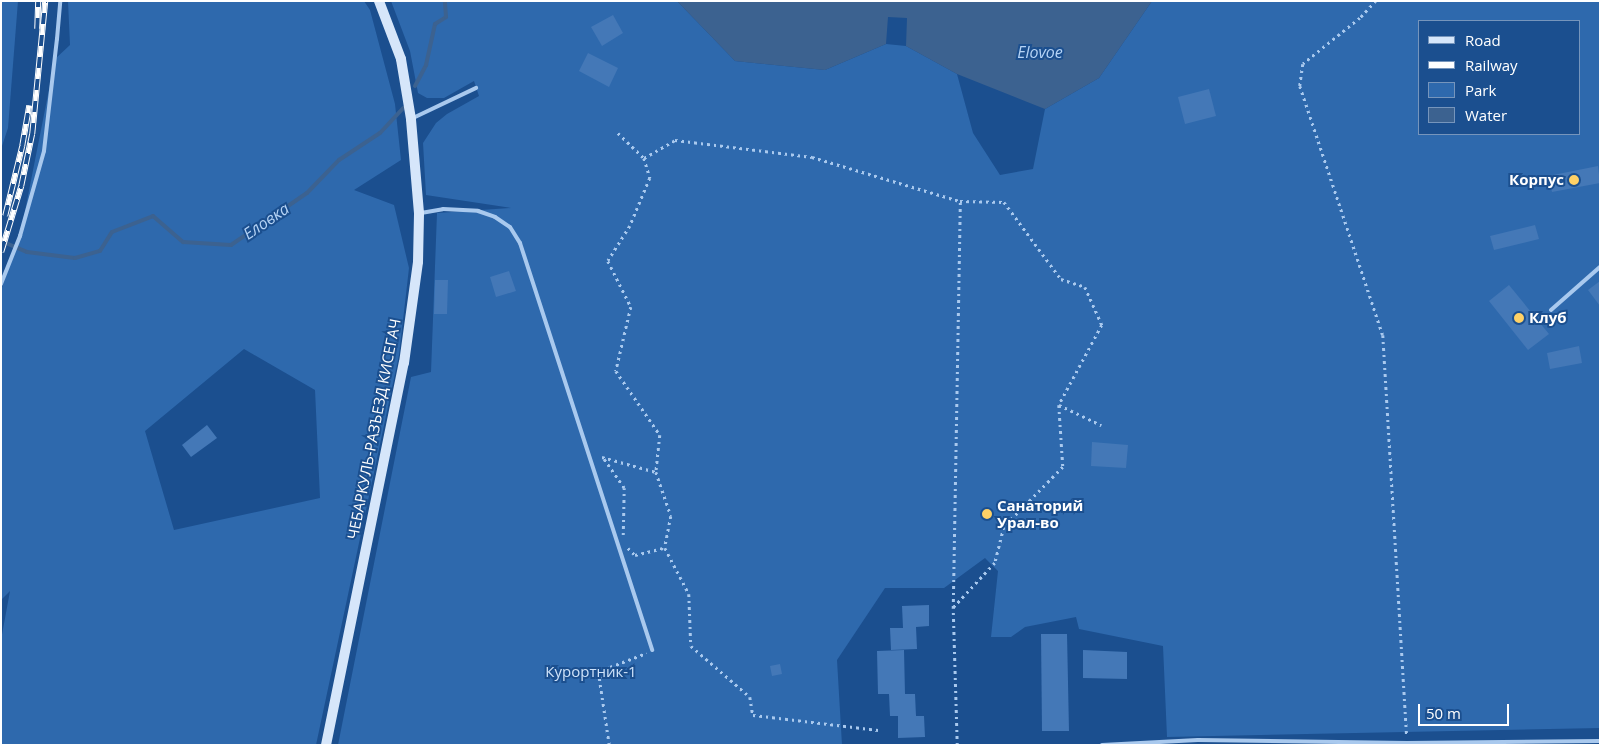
<!DOCTYPE html>
<html>
<head>
<meta charset="utf-8">
<style>
	body { margin:0 }
	#map { position:relative; width:1601px; height:746px; overflow:hidden; background:#1b4f8f; font-family:"Open Sans",sans-serif }
	div>[style] { position:absolute }
	[style*='--x'] { left:calc(var(--x)*1px); top:calc(var(--y)*1px); width:calc(var(--w)*1px); rotate:calc(var(--a)*1deg) }
	.green>* { inset:0; background:#2e69ad }
	.water>* { inset:0; background:#3c6290 }
	.stream>* { height:4px; margin:-2px; padding:0 2px; transform-origin:2px; border-radius:2px; background:#3c6290 }
	.building>* { inset:0; background:#4478b7 }
	.path>* { height:2.5px; margin-top:-1.25px; transform-origin:0; background:repeating-linear-gradient(90deg,#a9c9ee 0 2.5px,transparent 0 6.5px) }
	.lane>* { height:4px; margin:-2px; padding:0 2px; transform-origin:2px; border-radius:2px; background:#a9c9ee }
	.secondary>* { height:10px; margin:-5px; padding:0 5px; transform-origin:5px; border-radius:5px; background:#d6e6fa }
	.rail>* { height:5.5px; margin-top:-2.75px; transform-origin:0; background:repeating-linear-gradient(90deg,#1b4f8f 0 11px,#fff 0 22px); box-sizing:border-box; border-block:1px solid #fff }
	.dots>* { width:14px; height:14px; translate:-50% -50%; box-sizing:border-box; border:2px solid #1b4f8f; border-radius:50% }
	span { translate:-50% -50%; white-space:nowrap; text-align:center; line-height:1.15; -webkit-text-stroke:4px #1b4f8f; paint-order:stroke }
	.poi-label { font-size:15px; color:#fff; font-weight:700 }
	.right { translate:-100% -50%; text-align:right }
	.left { translate:0 -50%; text-align:left }
	.street-label { font-size:15px; color:#fff }
	.park-label { font-size:15px; color:#cfe3fa }
	.water-label { font-size:16px; color:#b5d3f5; font-style:italic }
	.frame { position:absolute; inset:0; border:2px solid #fff; pointer-events:none }
	.legend { position:absolute; left:1418px; top:20px; width:162px; height:115px; box-sizing:border-box; background:#1b4f8f; border:1px solid #7695bc; margin:0; padding:6px 9px; list-style:none; font-size:15px; color:#fff }
	.legend li { display:flex; align-items:center; gap:10px; height:25px }
	.legend b { width:25px; border:1px solid #7695bc }
	.scale { position:absolute; left:1418px; top:704px; width:91px; height:22px; box-sizing:border-box; border:2px solid #fff; border-top:0; padding-left:6px; font-size:15px; line-height:18px; white-space:nowrap; color:#fff; -webkit-text-stroke:4px #1b4f8f; paint-order:stroke }
</style>
</head>
<body>
<div id="map">
	<div class="green">
		<i style="clip-path:polygon(1px 1px,18px 1px,8px 128px,1px 149px)"></i>
		<i style="clip-path:polygon(evenodd,68px 1px,364px 1px,370px 10px,395px 104px,401px 160px,354px 190px,394px 205px,409px 268px,399px 355px,316px 745px,1px 745px,1px 640px,10px 591px,1px 600px,1px 290px,20px 236px,55px 59px,70px 45px,68px 1px,244px 349px,315px 390px,320px 498px,174px 530px,145px 431px,244px 349px)"></i>
		<i style="clip-path:polygon(evenodd,391px 1px,677px 1px,735px 61px,825px 70px,886px 44px,906px 46px,957px 74px,973px 133px,1000px 175px,1033px 169px,1045px 109px,1099px 78px,1152px 1px,1600px 1px,1600px 728px,1167px 737px,1163px 646px,1079px 629px,1076px 617px,1025px 627px,1011px 637px,991px 637px,998px 571px,985px 558px,944px 588px,885px 588px,837px 660px,842px 745px,338px 745px,411px 377px,431px 372px,437px 213px,511px 208px,426px 195px,423px 143px,436px 123px,447px 114px,479px 96px,474px 81px,444px 98px,427px 98px,418px 93px,410px 51px,391px 1px,1420px 21px,1580px 21px,1580px 134px,1420px 134px,1420px 21px)"></i>
	</div>
	<div class="water">
		<i style="clip-path:polygon(677px 1px,1152px 1px,1099px 78px,1045px 109px,957px 74px,906px 46px,907px 18px,888px 17px,886px 44px,825px 70px,735px 61px)"></i>
	</div>
	<div class="stream">
		<i style="--x:415;--y:86;--w:24;--a:-62"></i>
		<i style="--x:426;--y:65;--w:42;--a:-77.6"></i>
		<i style="--x:435;--y:24;--w:13;--a:-32"></i>
		<i style="--x:446;--y:17;--w:16;--a:-94"></i>
		<i style="--x:1;--y:241;--w:28;--a:23"></i>
		<i style="--x:27;--y:252;--w:48;--a:7.1"></i>
		<i style="--x:75;--y:258;--w:26;--a:-16"></i>
		<i style="--x:100;--y:251;--w:22;--a:-58"></i>
		<i style="--x:112;--y:232;--w:44;--a:-21.3"></i>
		<i style="--x:153;--y:216;--w:40;--a:41"></i>
		<i style="--x:183;--y:242;--w:48;--a:3.6"></i>
		<i style="--x:231;--y:245;--w:92;--a:-34.4"></i>
		<i style="--x:307;--y:193;--w:46;--a:-45.9"></i>
		<i style="--x:339;--y:160;--w:49;--a:-33.4"></i>
		<i style="--x:380;--y:133;--w:34;--a:-47"></i>
	</div>
	<div class="building">
		<i style="clip-path:polygon(613px 15px,623px 33px,602px 46px,591px 27px)"></i>
		<i style="clip-path:polygon(588px 53px,618px 68px,609px 87px,579px 71px)"></i>
		<i style="clip-path:polygon(1209px 89px,1216px 116px,1185px 124px,1178px 97px)"></i>
		<i style="clip-path:polygon(1598px 166px,1600px 183px,1552px 192px,1548px 176px)"></i>
		<i style="clip-path:polygon(1535px 225px,1539px 239px,1494px 250px,1490px 236px)"></i>
		<i style="clip-path:polygon(509px 271px,516px 291px,496px 297px,490px 277px)"></i>
		<i style="clip-path:polygon(435px 280px,448px 280px,447px 314px,434px 314px)"></i>
		<i style="clip-path:polygon(1600px 281px,1600px 306px,1588px 290px)"></i>
		<i style="clip-path:polygon(1509px 285px,1549px 334px,1528px 350px,1489px 301px)"></i>
		<i style="clip-path:polygon(1579px 346px,1582px 363px,1550px 369px,1547px 353px)"></i>
		<i style="clip-path:polygon(207px 425px,217px 438px,191px 457px,182px 445px)"></i>
		<i style="clip-path:polygon(1092px 442px,1128px 445px,1126px 468px,1091px 466px)"></i>
		<i style="clip-path:polygon(929px 605px,929px 626px,916px 627px,917px 649px,891px 650px,890px 628px,903px 628px,902px 606px)"></i>
		<i style="clip-path:polygon(1041px 634px,1067px 634px,1069px 731px,1042px 731px)"></i>
		<i style="clip-path:polygon(904px 650px,905px 694px,915px 694px,916px 716px,924px 716px,925px 737px,898px 738px,898px 716px,890px 716px,889px 694px,878px 694px,877px 651px)"></i>
		<i style="clip-path:polygon(1083px 650px,1127px 652px,1127px 679px,1083px 678px)"></i>
		<i style="clip-path:polygon(780px 664px,782px 674px,772px 676px,770px 666px)"></i>
	</div>
	<div class="path">
		<i style="--x:1376;--y:1;--w:23;--a:133"></i>
		<i style="--x:1360;--y:18;--w:73;--a:141.1"></i>
		<i style="--x:1303;--y:64;--w:22;--a:98"></i>
		<i style="--x:1300;--y:86;--w:262;--a:71.6"></i>
		<i style="--x:1383;--y:335;--w:402;--a:86.6"></i>
		<i style="--x:618;--y:133;--w:36;--a:44"></i>
		<i style="--x:644;--y:158;--w:36;--a:-30"></i>
		<i style="--x:675;--y:140;--w:138;--a:7.1"></i>
		<i style="--x:812;--y:157;--w:154;--a:16.6"></i>
		<i style="--x:960;--y:201;--w:44;--a:1.3"></i>
		<i style="--x:1004;--y:202;--w:96;--a:53.5"></i>
		<i style="--x:1061;--y:279;--w:25;--a:18"></i>
		<i style="--x:1085;--y:287;--w:42;--a:65.9"></i>
		<i style="--x:1102;--y:325;--w:91;--a:118.3"></i>
		<i style="--x:1059;--y:405;--w:62;--a:86.3"></i>
		<i style="--x:1063;--y:467;--w:84;--a:134.5"></i>
		<i style="--x:1004;--y:527;--w:37;--a:104"></i>
		<i style="--x:995;--y:563;--w:62;--a:133"></i>
		<i style="--x:644;--y:158;--w:21;--a:73"></i>
		<i style="--x:650;--y:178;--w:52;--a:112.6"></i>
		<i style="--x:630;--y:226;--w:41;--a:122.2"></i>
		<i style="--x:608;--y:261;--w:51;--a:63.4"></i>
		<i style="--x:631;--y:307;--w:66;--a:103.2"></i>
		<i style="--x:616;--y:371;--w:78;--a:55.5"></i>
		<i style="--x:660;--y:435;--w:37;--a:96"></i>
		<i style="--x:656;--y:472;--w:46;--a:71.2"></i>
		<i style="--x:671;--y:516;--w:33;--a:101"></i>
		<i style="--x:665;--y:548;--w:52;--a:62.4"></i>
		<i style="--x:689;--y:594;--w:52;--a:87.8"></i>
		<i style="--x:691;--y:646;--w:78;--a:40.8"></i>
		<i style="--x:750;--y:697;--w:18;--a:81"></i>
		<i style="--x:753;--y:715;--w:126;--a:6.8"></i>
		<i style="--x:1059;--y:405;--w:47;--a:25.5"></i>
		<i style="--x:623;--y:535;--w:47;--a:-88.8"></i>
		<i style="--x:624;--y:488;--w:38;--a:-125"></i>
		<i style="--x:602;--y:457;--w:56;--a:15.5"></i>
		<i style="--x:628;--y:548;--w:10;--a:45"></i>
		<i style="--x:635;--y:555;--w:30;--a:-14"></i>
		<i style="--x:609;--y:745;--w:68;--a:-98.5"></i>
		<i style="--x:599;--y:678;--w:16;--a:-45"></i>
		<i style="--x:610;--y:667;--w:39;--a:-21"></i>
		<i style="--x:957;--y:745;--w:137;--a:-91.7"></i>
		<i style="--x:953;--y:608;--w:407;--a:-89"></i>
	</div>
	<div class="lane">
		<i style="--x:413;--y:118;--w:70;--a:-25.5"></i>
		<i style="--x:421;--y:213;--w:22;--a:-10"></i>
		<i style="--x:443;--y:209;--w:35;--a:3"></i>
		<i style="--x:478;--y:211;--w:18;--a:19"></i>
		<i style="--x:495;--y:217;--w:18;--a:34"></i>
		<i style="--x:510;--y:227;--w:19;--a:58"></i>
		<i style="--x:520;--y:243;--w:428;--a:72"></i>
		<i style="--x:1;--y:284;--w:52;--a:-68.4"></i>
		<i style="--x:20;--y:236;--w:88;--a:-74.2"></i>
		<i style="--x:44;--y:151;--w:113;--a:-83.4"></i>
		<i style="--x:57;--y:39;--w:38;--a:-85"></i>
		<i style="--x:1551;--y:310;--w:65;--a:-41.3"></i>
		<i style="--x:1102;--y:745;--w:96;--a:-3"></i>
		<i style="--x:1198;--y:740;--w:209;--a:0.8"></i>
		<i style="--x:1407;--y:743;--w:193;--a:-0.6"></i>
	</div>
	<div class="secondary">
		<i style="--x:326;--y:745;--w:390;--a:-78.5"></i>
		<i style="--x:404;--y:363;--w:102;--a:-82.1"></i>
		<i style="--x:418;--y:262;--w:49;--a:-88.8"></i>
		<i style="--x:419;--y:213;--w:94;--a:-94.9"></i>
		<i style="--x:411;--y:119;--w:61;--a:-99.5"></i>
		<i style="--x:401;--y:59;--w:62;--a:-110.8"></i>
	</div>
	<div class="rail">
		<i style="--x:37;--y:29;--w:28;--a:-88"></i>
		<i style="--x:5;--y:216;--w:72;--a:-76.3"></i>
		<i style="--x:22;--y:146;--w:41;--a:-80.1"></i>
		<i style="--x:1;--y:252;--w:69;--a:-73.1"></i>
		<i style="--x:21;--y:186;--w:53;--a:-78.1"></i>
		<i style="--x:32;--y:134;--w:134;--a:-84.4"></i>
	</div>
	<div class="dots">
		<i style="left:1574px;top:180px;background:#ffd166"></i>
		<i style="left:1519px;top:318px;background:#ffd166"></i>
		<i style="left:987px;top:514px;background:#ffd166"></i>
	</div>
	<div class="poi-label">
		<span class="right" style="left:1564px;top:180px">Корпус</span>
		<span class="left" style="left:1529px;top:318px">Клуб</span>
		<span class="left" style="left:997px;top:514px">Санаторий<br>Урал-во</span>
	</div>
	<div class="street-label">
		<span style="left:374px;top:429px;rotate:-79deg">ЧЕБАРКУЛЬ-РАЗЪЕЗД КИСЕГАЧ</span>
	</div>
	<div class="park-label">
		<span style="left:591px;top:672px">Курортник-1</span>
	</div>
	<div class="water-label">
		<span style="left:1040px;top:52px">Elovoe</span>
		<span style="left:266px;top:221px;rotate:-34deg">Еловка</span>
	</div>
	<div class="frame"></div>
	<ul class="legend">
	<li><b style="height:6px;background:#d6e6fa"></b>Road</li>
	<li><b style="height:6px;background:#fff"></b>Railway</li>
	<li><b style="height:14px;background:#2e69ad"></b>Park</li>
	<li><b style="height:14px;background:#3c6290"></b>Water</li>
	</ul>
	<div class="scale">50 m</div>
</div>
</body>
</html>
